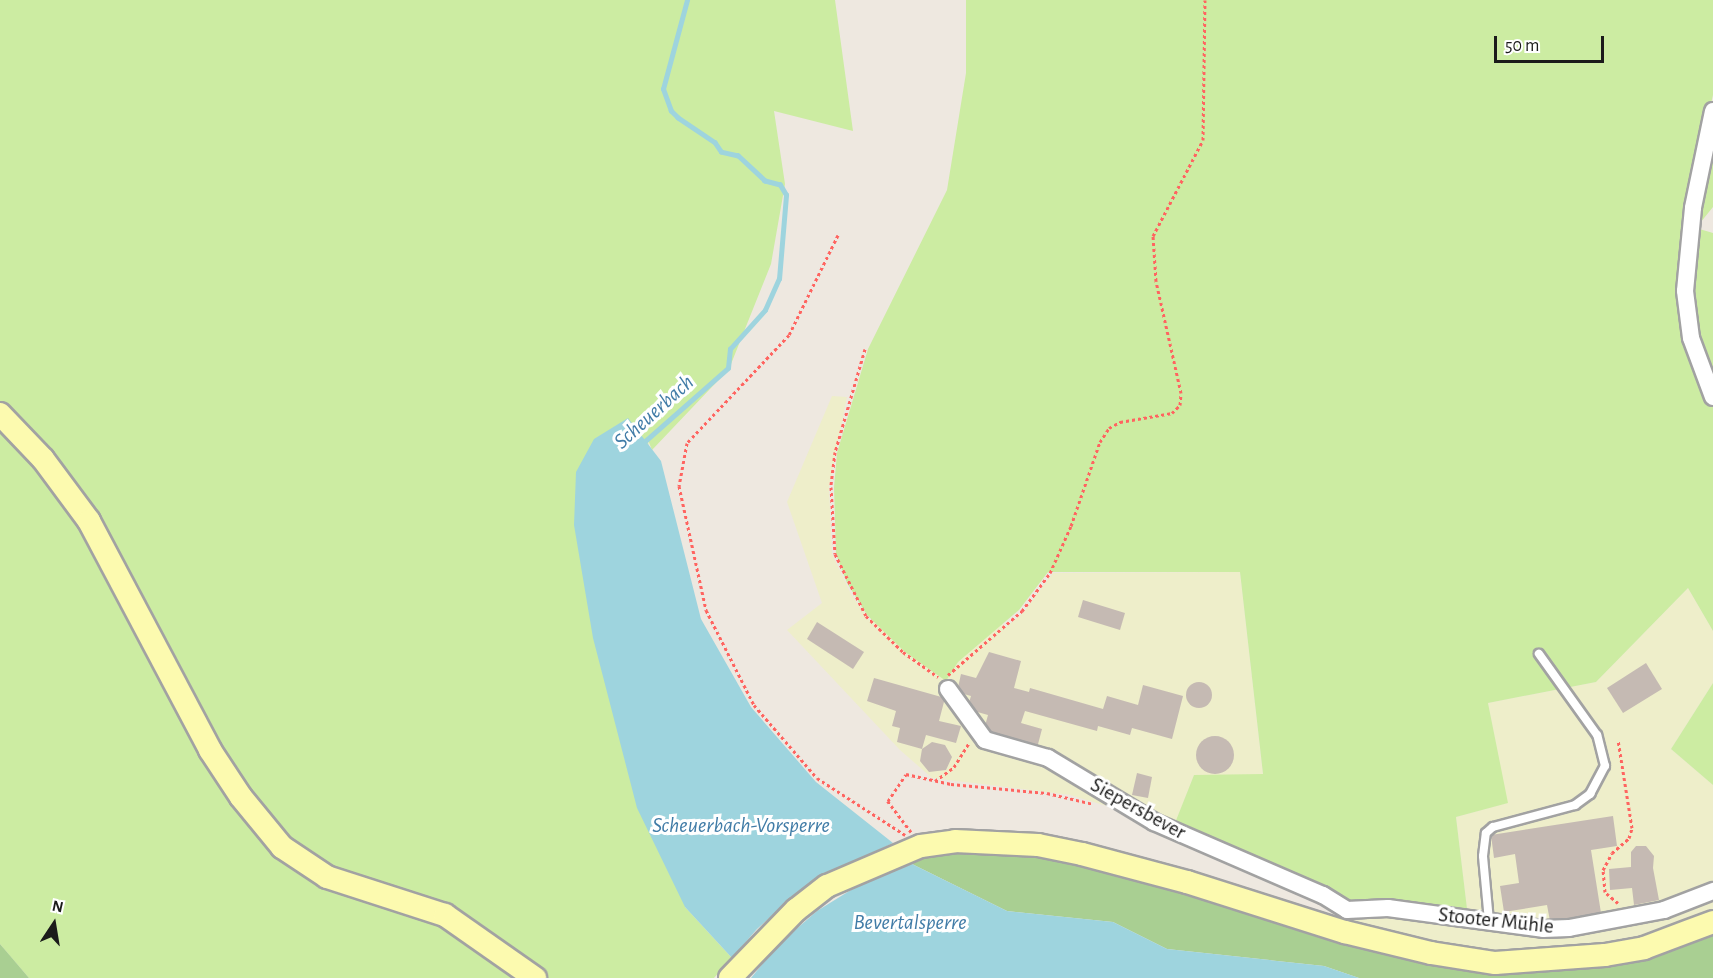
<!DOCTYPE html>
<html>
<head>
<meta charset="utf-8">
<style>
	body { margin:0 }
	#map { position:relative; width:1713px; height:978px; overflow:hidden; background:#eee8e0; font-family:"Alegreya Sans",sans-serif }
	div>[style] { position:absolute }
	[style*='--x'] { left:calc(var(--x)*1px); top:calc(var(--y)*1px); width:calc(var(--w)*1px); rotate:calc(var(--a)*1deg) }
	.farmland>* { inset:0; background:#eeeeca }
	.grass>* { inset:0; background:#cceca2 }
	.forest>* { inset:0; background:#a9cf92 }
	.water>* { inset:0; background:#9ed4de }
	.stream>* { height:4.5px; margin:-2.25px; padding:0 2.25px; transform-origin:2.25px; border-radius:2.25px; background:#9ed4de }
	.building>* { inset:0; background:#c5bab3 }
	.round { border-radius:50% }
	.path>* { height:3px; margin-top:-1.5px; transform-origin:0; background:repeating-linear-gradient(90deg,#ff6460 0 3px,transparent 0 6px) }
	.roads { filter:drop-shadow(2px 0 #a2a2a2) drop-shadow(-2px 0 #a2a2a2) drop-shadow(0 2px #a2a2a2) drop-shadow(0 -2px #a2a2a2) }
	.lane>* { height:8px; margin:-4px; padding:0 4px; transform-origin:4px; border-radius:4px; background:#fff }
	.street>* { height:16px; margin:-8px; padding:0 8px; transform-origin:8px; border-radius:8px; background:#fff }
	.secondary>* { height:22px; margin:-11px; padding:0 11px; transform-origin:11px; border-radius:11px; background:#fcfaaf }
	span { translate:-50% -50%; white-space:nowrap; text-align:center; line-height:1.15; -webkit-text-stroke:6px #fff; paint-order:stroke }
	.street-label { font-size:21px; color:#1b1b1b }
	.water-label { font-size:22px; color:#417ca7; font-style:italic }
	.north { position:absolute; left:24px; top:894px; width:60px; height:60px; -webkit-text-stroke:4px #fff; paint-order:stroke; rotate:12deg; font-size:16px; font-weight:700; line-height:24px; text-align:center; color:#1b1b1b }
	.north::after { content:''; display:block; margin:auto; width:21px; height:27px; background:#1b1b1b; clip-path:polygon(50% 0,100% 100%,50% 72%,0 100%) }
	.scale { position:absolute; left:1494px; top:36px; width:110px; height:27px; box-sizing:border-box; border:3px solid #1b1b1b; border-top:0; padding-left:8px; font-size:18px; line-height:21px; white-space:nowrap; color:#1b1b1b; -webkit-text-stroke:4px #fff; paint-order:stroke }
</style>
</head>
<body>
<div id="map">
	<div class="farmland">
		<i style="clip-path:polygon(832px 396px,847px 397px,829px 487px,832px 554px,851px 594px,870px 621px,929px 571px,1006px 627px,1023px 613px,1053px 573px,1240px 572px,1263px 775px,1194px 775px,1171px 834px,1127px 812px,1070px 795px,932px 778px,900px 750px,787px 630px,822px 603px,787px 502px)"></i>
		<i style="clip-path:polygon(1688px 588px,1713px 631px,1713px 683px,1671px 749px,1713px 785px,1713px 918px,1645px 945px,1496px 960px,1352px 931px,1351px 914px,1469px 926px,1456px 817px,1507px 803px,1488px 703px,1596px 682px)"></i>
	</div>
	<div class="grass">
		<i style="clip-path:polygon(0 0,835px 0,853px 131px,774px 111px,785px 184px,771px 264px,729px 369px,652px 450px,648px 440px,685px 907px,732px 958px,714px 978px,539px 978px,478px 932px,356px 885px,267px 829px,134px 599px,0 409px)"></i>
		<i style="clip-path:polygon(966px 0,1713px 0,1713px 95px,1696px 169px,1713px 124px,1713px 207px,1696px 228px,1713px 233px,1713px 631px,1688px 588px,1596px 682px,1488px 703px,1508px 803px,1456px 817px,1468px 917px,1347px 909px,1173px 828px,1194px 775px,1263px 774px,1240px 572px,1048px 572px,1019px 610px,958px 662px,946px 681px,905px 652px,867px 615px,847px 583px,836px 554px,834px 487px,837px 453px,868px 349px,947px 190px,966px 73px)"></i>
		<i style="clip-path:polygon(0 418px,67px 494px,281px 849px,427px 910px,531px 978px,29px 978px,0 944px)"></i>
		<i style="clip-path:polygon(1713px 683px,1713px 785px,1671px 749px)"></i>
	</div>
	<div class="forest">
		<i style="clip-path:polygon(1037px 847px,1496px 967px,1713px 925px,1713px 978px,1359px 978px,1324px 966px,1167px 949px,1113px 922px,1007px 911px,912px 864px,917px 851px)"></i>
		<i style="clip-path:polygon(0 944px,12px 958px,29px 978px,0 978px)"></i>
	</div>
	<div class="water">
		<i style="clip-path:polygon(628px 418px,661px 461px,701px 619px,751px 707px,816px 782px,893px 843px,849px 864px,787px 902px,757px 929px,732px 958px,685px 907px,637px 808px,593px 638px,574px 525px,576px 472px,594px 439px)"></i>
		<i style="clip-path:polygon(912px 864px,1007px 911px,1113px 922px,1167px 949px,1324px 966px,1359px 978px,751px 978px,778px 945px,817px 911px,867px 880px)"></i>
	</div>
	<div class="stream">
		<i style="--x:643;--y:443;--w:113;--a:-41.4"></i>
		<i style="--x:728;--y:368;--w:19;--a:-84"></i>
		<i style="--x:730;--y:349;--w:52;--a:-48.1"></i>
		<i style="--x:765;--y:310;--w:34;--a:-66"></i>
		<i style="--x:779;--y:279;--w:84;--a:-85.2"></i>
		<i style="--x:786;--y:195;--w:12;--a:-121"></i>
		<i style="--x:780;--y:185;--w:16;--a:-165"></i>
		<i style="--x:765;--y:181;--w:37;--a:-137"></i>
		<i style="--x:738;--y:156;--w:17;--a:-167"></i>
		<i style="--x:721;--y:152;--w:11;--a:-124"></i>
		<i style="--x:715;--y:143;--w:45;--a:-146"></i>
		<i style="--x:678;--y:118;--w:10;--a:-135"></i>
		<i style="--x:671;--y:111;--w:23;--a:-110"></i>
		<i style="--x:663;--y:89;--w:92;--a:-74.9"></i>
	</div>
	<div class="building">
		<i style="clip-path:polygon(1083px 600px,1125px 613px,1120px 630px,1078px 617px)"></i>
		<i style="clip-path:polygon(817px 622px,864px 652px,853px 669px,807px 639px)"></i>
		<i style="clip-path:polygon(989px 652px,1021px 661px,1014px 688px,1029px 692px,1030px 688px,1103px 709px,1107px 696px,1138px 705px,1143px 685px,1183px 696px,1172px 739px,1132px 728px,1130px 735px,1098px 726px,1097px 731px,1025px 711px,1021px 723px,1042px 729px,1037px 748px,983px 733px,988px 715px,967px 709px,971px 696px,957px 692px,961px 674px,976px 678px)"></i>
		<i style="clip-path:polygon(1646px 663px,1662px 689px,1623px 713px,1607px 688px)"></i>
		<i style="clip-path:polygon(874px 678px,945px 698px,939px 721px,961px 726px,956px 743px,926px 735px,922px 749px,932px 742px,945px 745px,952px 757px,946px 770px,929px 772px,920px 761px,922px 749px,897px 742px,900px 728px,892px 726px,896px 711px,867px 701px)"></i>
		<i class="round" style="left:1186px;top:682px;width:26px;height:26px"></i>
		<i class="round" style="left:1196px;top:736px;width:38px;height:38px"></i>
		<i style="clip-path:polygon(1137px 773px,1152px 777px,1148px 798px,1132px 795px)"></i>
		<i style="clip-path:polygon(1613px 816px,1617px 846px,1591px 850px,1601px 913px,1550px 921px,1547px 905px,1504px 912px,1500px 886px,1519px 883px,1515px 854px,1494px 858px,1491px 835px)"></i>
		<i style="clip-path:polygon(1636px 846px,1646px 846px,1654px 856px,1653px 868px,1659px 900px,1634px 905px,1632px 888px,1610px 890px,1609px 869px,1631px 867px,1631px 852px)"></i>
	</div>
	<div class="path">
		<i style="--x:838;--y:235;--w:111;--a:116.1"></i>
		<i style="--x:789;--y:335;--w:149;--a:133.4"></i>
		<i style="--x:687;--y:443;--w:44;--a:100.5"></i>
		<i style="--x:679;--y:486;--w:127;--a:77.7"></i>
		<i style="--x:706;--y:610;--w:106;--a:63.2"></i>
		<i style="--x:754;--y:705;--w:96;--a:49.2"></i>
		<i style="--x:817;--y:778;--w:105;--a:32.9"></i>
		<i style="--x:865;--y:349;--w:107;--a:106.2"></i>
		<i style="--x:835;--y:452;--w:35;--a:97"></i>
		<i style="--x:831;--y:487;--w:67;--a:86.6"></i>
		<i style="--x:835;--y:554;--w:69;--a:63.4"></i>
		<i style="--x:866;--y:616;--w:52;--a:44.2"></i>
		<i style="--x:903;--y:652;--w:43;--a:35.5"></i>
		<i style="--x:948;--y:675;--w:98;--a:-40.9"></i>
		<i style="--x:1022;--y:611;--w:47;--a:-53.6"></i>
		<i style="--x:1050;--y:573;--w:51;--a:-65.9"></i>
		<i style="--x:1071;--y:526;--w:89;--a:-71"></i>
		<i style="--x:1100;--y:442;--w:17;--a:-57"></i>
		<i style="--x:1109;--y:428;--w:13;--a:-29"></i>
		<i style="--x:1120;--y:422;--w:53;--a:-9.8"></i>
		<i style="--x:1172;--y:413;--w:11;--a:-45"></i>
		<i style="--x:1180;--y:405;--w:12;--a:-85"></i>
		<i style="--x:1181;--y:393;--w:115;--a:-102.6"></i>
		<i style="--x:1156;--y:281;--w:45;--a:-93.8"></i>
		<i style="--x:1153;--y:236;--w:108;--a:-62.5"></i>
		<i style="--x:1203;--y:140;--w:140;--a:-89.2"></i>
		<i style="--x:935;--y:781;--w:24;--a:-36"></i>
		<i style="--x:954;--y:767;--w:28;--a:-58"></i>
		<i style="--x:911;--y:832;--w:39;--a:-127"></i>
		<i style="--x:888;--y:801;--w:32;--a:-56"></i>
		<i style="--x:906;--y:774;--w:46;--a:12.5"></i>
		<i style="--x:951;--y:784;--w:96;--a:5.4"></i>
		<i style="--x:1047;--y:793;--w:47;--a:13.4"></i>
		<i style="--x:1618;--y:903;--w:17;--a:-140"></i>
		<i style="--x:1605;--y:892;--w:22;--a:-95"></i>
		<i style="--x:1603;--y:870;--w:19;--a:-62"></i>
		<i style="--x:1612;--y:853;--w:23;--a:-41"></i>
		<i style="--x:1629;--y:838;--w:10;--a:-73"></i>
		<i style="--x:1632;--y:828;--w:89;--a:-99"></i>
	</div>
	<div class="roads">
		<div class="lane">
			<i style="--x:1489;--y:921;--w:65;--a:-95.3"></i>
			<i style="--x:1483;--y:856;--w:23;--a:-83"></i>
			<i style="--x:1486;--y:833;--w:9;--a:-41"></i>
			<i style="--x:1493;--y:827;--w:85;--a:-15"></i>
			<i style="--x:1575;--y:805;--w:19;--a:-36"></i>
			<i style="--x:1590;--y:794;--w:32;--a:-62"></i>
			<i style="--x:1605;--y:766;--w:32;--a:-104"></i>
			<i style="--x:1597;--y:735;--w:100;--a:-125.6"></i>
		</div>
		<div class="street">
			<i style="--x:1713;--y:111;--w:99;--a:101.7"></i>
			<i style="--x:1693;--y:208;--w:83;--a:95.5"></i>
			<i style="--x:1685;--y:291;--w:47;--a:82.7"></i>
			<i style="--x:1691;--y:338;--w:63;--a:69.6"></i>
			<i style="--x:948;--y:689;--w:63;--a:54"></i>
			<i style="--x:985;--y:740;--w:66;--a:15.9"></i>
			<i style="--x:1048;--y:758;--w:124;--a:31.1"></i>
			<i style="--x:1154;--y:822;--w:184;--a:23.4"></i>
			<i style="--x:1323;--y:895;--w:28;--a:32"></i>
			<i style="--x:1347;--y:910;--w:41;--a:-2.8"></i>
			<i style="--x:1388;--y:908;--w:156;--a:7.7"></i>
			<i style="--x:1543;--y:929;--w:26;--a:-2"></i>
			<i style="--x:1569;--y:928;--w:97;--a:-10.7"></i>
			<i style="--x:1664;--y:910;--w:53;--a:-21.2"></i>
		</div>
		<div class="secondary">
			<i style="--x:0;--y:414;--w:62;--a:46.3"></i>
			<i style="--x:43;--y:459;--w:77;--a:53.4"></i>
			<i style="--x:89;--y:521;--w:259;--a:62.1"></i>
			<i style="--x:210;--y:750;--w:56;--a:56.6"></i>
			<i style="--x:241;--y:797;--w:65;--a:50.6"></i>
			<i style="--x:282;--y:847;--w:54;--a:33.7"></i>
			<i style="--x:327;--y:877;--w:124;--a:17.9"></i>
			<i style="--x:445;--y:915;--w:110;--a:35"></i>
			<i style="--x:730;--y:978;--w:95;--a:-45.9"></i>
			<i style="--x:796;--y:910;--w:39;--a:-38"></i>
			<i style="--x:827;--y:886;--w:102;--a:-23.1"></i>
			<i style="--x:921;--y:846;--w:34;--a:-8"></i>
			<i style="--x:955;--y:841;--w:83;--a:2.8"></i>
			<i style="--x:1038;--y:845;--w:45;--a:11.6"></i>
			<i style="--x:1082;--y:854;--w:109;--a:14.9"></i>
			<i style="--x:1187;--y:882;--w:166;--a:17.6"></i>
			<i style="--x:1345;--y:932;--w:89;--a:13.7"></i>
			<i style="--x:1431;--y:953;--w:65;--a:8.9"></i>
			<i style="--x:1495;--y:963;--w:110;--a:-4.2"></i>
			<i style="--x:1605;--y:955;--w:40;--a:-10"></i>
			<i style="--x:1644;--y:948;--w:74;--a:-20.6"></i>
		</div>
	</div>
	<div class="street-label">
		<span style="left:1138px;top:809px;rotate:29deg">Siepersbever</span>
		<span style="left:1496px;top:921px;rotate:6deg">Stooter Mühle</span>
	</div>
	<div class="water-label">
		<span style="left:654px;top:412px;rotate:-42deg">Scheuerbach</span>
		<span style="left:741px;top:826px">Scheuerbach-Vorsperre</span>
		<span style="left:910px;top:923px">Bevertalsperre</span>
	</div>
	<div class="north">N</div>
	<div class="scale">50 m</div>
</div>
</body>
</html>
